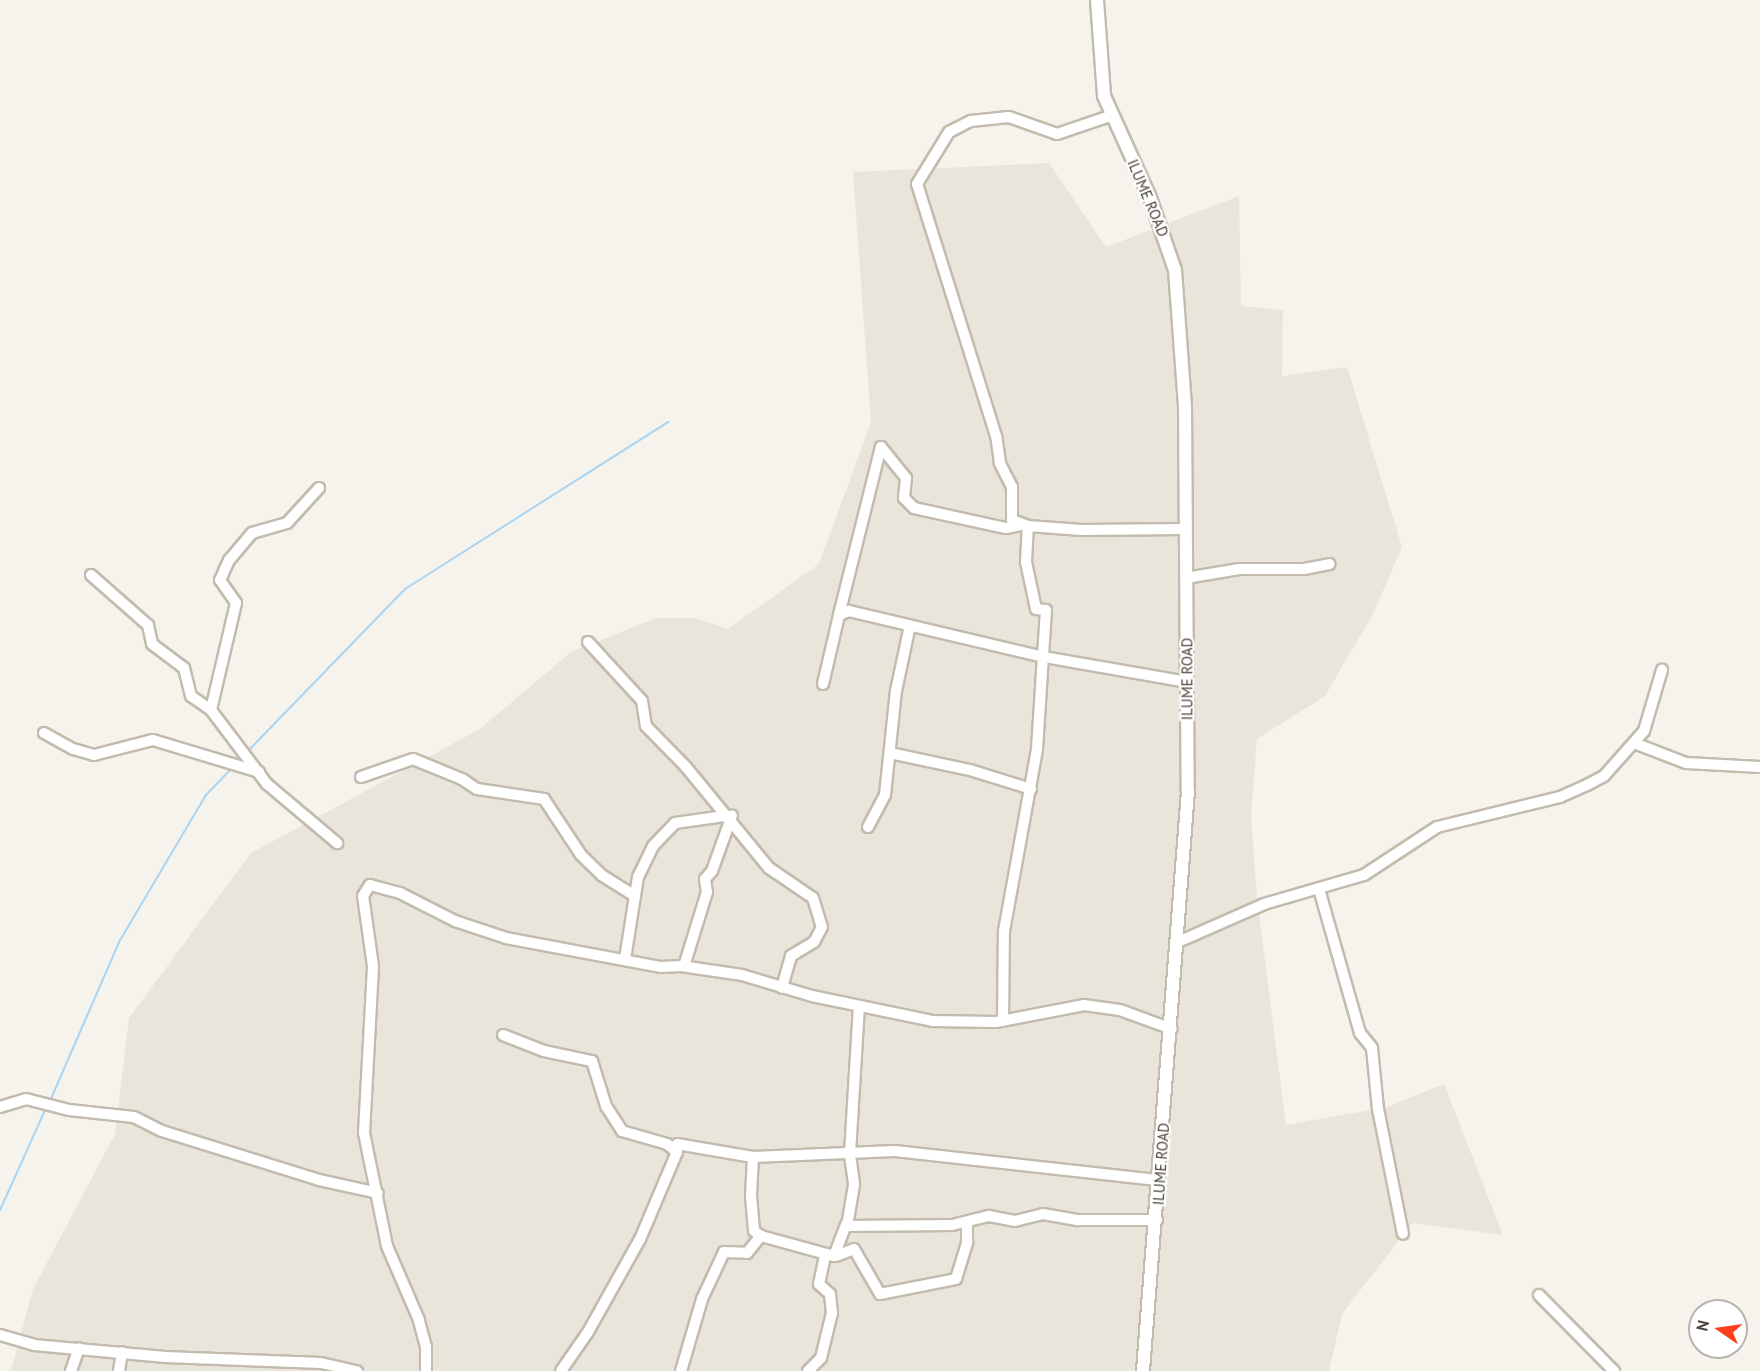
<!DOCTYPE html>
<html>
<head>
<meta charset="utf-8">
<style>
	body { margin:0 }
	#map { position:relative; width:1760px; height:1371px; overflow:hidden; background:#f6f3ec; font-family:"PT Sans",sans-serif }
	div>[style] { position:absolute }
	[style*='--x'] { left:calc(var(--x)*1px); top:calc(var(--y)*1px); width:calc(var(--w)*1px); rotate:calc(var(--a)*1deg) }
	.residential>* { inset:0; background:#eae5da }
	.stream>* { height:2px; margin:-1px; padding:0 1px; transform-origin:1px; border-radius:1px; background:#a9d4f2 }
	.roads { filter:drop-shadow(2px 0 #c2bbae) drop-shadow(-2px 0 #c2bbae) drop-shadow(0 2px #c2bbae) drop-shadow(0 -2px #c2bbae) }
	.minor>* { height:10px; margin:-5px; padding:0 5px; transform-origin:5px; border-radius:5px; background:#fff }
	.tertiary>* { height:12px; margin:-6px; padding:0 6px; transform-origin:6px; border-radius:6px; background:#fff }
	span { translate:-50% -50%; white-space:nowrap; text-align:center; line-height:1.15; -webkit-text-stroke:4.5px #fff; paint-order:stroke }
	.street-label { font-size:15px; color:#4b4439 }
	.north { position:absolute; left:1688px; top:1299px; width:60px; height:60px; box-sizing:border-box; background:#fff; border:2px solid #b7b4b0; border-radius:50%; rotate:283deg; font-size:16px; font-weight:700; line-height:24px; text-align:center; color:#4b4439 }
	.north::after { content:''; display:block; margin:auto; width:21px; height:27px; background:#fc3f1d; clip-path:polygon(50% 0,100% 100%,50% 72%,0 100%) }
</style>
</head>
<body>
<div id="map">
	<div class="residential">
		<i style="clip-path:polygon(1049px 163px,1106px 247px,1239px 196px,1241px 306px,1283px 310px,1282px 376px,1347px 367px,1402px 547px,1373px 614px,1325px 696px,1257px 739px,1251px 816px,1257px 898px,1286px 1125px,1387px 1107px,1444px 1084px,1503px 1235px,1412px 1223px,1342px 1314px,1329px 1371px,11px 1371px,33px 1289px,115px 1134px,129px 1018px,251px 853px,480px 729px,571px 652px,656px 618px,695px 618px,728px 629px,819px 564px,871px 422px,853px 172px)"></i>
	</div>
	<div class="stream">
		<i style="--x:248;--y:751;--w:226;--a:-45.9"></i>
		<i style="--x:405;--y:589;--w:312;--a:-32.4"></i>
		<i style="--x:50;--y:1101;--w:173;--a:-66.5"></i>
		<i style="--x:119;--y:942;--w:171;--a:-59.4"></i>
		<i style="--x:206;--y:795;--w:37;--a:-46"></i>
		<i style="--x:0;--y:1210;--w:112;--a:-65.7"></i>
	</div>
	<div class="roads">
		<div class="minor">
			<i style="--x:319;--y:488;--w:47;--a:132.4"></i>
			<i style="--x:287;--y:523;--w:36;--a:164"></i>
			<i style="--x:252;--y:533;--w:35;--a:130"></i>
			<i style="--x:229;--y:560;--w:22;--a:114"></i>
			<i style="--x:220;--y:580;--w:28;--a:55"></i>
			<i style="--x:236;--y:603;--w:110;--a:103.2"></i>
			<i style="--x:211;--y:710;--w:93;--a:52.9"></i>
			<i style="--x:267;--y:784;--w:92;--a:40.1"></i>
			<i style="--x:1028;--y:526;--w:54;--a:4.2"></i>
			<i style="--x:1082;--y:530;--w:103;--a:-0.6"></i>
			<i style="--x:91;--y:575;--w:76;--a:41.3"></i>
			<i style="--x:148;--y:625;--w:19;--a:78"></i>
			<i style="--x:152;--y:644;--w:40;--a:37"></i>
			<i style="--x:184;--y:668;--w:29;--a:76"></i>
			<i style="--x:191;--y:696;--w:24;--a:35"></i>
			<i style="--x:1186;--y:578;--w:54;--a:-9.6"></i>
			<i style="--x:1239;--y:569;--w:65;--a:0"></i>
			<i style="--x:1304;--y:569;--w:26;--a:-11"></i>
			<i style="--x:839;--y:615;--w:173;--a:-76"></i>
			<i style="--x:881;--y:447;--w:40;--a:51"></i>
			<i style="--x:906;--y:478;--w:20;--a:96"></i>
			<i style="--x:904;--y:498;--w:14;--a:45"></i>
			<i style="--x:914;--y:508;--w:94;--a:12.3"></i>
			<i style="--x:1006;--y:528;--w:16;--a:-11"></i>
			<i style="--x:588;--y:642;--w:80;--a:47.5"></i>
			<i style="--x:642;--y:701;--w:25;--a:81"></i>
			<i style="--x:646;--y:726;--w:57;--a:45.7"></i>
			<i style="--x:686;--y:767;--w:131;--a:50.6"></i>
			<i style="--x:769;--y:868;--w:53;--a:34.3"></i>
			<i style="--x:813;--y:898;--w:30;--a:73"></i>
			<i style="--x:822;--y:927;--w:17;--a:118"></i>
			<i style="--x:814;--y:942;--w:27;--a:149"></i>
			<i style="--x:791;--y:956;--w:33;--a:106"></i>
			<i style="--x:823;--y:684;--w:71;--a:-76.9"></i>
			<i style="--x:839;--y:615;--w:11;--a:-22"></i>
			<i style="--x:849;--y:611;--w:200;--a:13.3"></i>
			<i style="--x:1044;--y:657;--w:145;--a:9.9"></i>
			<i style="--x:44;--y:733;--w:33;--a:29"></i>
			<i style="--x:73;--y:749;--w:22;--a:16"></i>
			<i style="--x:94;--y:755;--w:61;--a:-14.3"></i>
			<i style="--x:153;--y:740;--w:111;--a:16.8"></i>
			<i style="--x:1634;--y:743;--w:56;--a:21"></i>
			<i style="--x:1686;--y:763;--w:74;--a:3.1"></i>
			<i style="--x:890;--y:753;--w:82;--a:12"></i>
			<i style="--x:970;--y:770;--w:64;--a:17.3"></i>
			<i style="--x:361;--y:777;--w:55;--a:-19.1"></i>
			<i style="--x:413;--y:759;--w:53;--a:22.2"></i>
			<i style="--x:462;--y:779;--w:18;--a:34"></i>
			<i style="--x:477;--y:789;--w:68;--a:8.5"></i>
			<i style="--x:544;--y:799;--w:67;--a:56.5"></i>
			<i style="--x:581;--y:855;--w:30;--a:44"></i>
			<i style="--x:603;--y:876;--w:38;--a:32"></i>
			<i style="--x:868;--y:827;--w:36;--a:-62"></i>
			<i style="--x:885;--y:795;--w:105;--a:-84"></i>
			<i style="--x:896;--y:691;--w:67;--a:-78"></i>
			<i style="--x:1319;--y:889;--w:150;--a:74.1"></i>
			<i style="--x:1360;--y:1033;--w:19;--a:51"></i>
			<i style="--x:1372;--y:1048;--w:61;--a:84.4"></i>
			<i style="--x:1378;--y:1109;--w:127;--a:78.7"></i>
			<i style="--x:1178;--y:942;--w:94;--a:-23.8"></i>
			<i style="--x:1264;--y:904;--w:104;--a:-16.2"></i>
			<i style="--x:1364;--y:875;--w:87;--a:-33.3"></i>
			<i style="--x:1437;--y:827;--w:127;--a:-13.7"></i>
			<i style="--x:1560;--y:797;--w:30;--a:-24"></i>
			<i style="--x:1587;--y:785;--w:19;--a:-28"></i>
			<i style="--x:1604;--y:776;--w:60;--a:-48.4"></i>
			<i style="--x:1644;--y:731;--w:64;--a:-73.6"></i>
			<i style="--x:625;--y:959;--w:83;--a:-81"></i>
			<i style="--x:638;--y:877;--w:34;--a:-64"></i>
			<i style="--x:653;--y:846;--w:32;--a:-46"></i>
			<i style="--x:675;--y:823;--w:50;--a:-8"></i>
			<i style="--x:685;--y:963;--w:74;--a:-72.8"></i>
			<i style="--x:707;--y:892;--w:13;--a:-99"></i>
			<i style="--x:705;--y:879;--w:11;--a:-49"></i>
			<i style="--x:712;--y:871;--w:59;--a:-70.3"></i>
			<i style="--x:859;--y:1006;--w:149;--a:93.5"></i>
			<i style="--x:850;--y:1155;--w:30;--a:82"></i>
			<i style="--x:854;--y:1185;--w:42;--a:99.7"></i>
			<i style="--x:847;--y:1226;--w:105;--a:-0.5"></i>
			<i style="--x:952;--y:1225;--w:38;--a:-14"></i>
			<i style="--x:989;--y:1216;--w:26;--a:11"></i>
			<i style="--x:1015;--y:1221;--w:29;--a:-14"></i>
			<i style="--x:1043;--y:1214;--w:36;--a:10"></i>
			<i style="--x:1078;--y:1220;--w:79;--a:0"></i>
			<i style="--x:1003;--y:1021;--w:90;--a:-89.4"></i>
			<i style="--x:1004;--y:931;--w:185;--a:-79.7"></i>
			<i style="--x:1037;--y:749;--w:139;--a:-86.3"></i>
			<i style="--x:1046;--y:610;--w:10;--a:-174"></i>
			<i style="--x:1036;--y:609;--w:48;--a:-102"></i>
			<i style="--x:1026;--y:562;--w:36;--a:-87"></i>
			<i style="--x:1028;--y:526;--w:17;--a:-159"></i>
			<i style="--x:1012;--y:520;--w:33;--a:-90"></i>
			<i style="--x:1012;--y:487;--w:27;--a:-117"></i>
			<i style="--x:1000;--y:463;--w:27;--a:-98"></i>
			<i style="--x:996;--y:436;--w:264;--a:-107.4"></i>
			<i style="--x:917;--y:184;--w:61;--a:-58.4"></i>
			<i style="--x:949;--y:132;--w:25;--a:-27"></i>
			<i style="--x:971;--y:121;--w:38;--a:-6"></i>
			<i style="--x:1009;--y:117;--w:51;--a:19.5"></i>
			<i style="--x:1057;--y:134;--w:56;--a:-18.8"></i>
			<i style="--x:503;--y:1035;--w:44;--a:21.3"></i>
			<i style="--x:544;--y:1051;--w:49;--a:11.8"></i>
			<i style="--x:592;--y:1061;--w:47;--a:72.7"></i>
			<i style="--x:606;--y:1106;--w:30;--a:57"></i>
			<i style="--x:622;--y:1131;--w:47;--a:16.1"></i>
			<i style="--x:667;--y:1144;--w:13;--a:39"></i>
			<i style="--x:677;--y:1152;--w:95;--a:113"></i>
			<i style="--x:640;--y:1239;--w:107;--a:119.2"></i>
			<i style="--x:588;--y:1332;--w:47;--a:124.7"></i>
			<i style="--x:0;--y:1107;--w:27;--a:-17"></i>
			<i style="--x:26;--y:1099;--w:44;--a:14.3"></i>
			<i style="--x:69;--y:1110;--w:65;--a:6.1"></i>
			<i style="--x:134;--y:1117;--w:31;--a:27"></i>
			<i style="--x:162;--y:1131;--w:164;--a:17.3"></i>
			<i style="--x:319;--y:1180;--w:60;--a:12.4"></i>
			<i style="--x:677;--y:1144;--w:77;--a:9.7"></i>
			<i style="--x:753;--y:1157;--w:142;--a:-2.4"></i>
			<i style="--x:895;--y:1151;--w:266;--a:6.3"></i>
			<i style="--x:753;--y:1157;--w:39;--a:93"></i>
			<i style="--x:751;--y:1196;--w:35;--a:85"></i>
			<i style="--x:754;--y:1231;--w:9;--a:36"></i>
			<i style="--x:836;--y:1256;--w:19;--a:-21"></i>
			<i style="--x:854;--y:1249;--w:52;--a:60"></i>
			<i style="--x:880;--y:1294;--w:77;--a:-11.2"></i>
			<i style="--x:956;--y:1279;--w:39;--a:-73"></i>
			<i style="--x:967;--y:1242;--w:19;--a:-90"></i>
			<i style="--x:1539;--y:1295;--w:107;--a:45.4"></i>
			<i style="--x:0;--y:1335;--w:35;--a:16"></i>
			<i style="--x:34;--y:1345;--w:132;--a:5.2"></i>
			<i style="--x:165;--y:1357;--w:156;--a:2.2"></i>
			<i style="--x:321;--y:1363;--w:37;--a:13"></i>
			<i style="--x:71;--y:1371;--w:24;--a:-71"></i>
			<i style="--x:119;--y:1371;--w:19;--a:-81"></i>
			<i style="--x:426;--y:1371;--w:24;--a:-90"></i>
			<i style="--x:426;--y:1347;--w:28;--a:-105"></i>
			<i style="--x:419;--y:1320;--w:81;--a:-113.4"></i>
			<i style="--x:387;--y:1246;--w:115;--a:-101.5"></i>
			<i style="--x:364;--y:1133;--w:167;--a:-86.9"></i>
			<i style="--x:373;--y:966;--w:71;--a:-98.1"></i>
			<i style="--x:363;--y:896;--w:13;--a:-58"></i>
			<i style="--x:370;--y:885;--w:31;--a:15"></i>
			<i style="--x:400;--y:893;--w:62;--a:27"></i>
			<i style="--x:455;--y:921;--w:54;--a:18.4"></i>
			<i style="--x:506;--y:938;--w:158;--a:10.6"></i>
			<i style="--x:661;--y:967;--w:20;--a:-3"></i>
			<i style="--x:681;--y:966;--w:62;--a:8.4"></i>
			<i style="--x:742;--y:975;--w:73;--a:16.7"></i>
			<i style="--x:812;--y:996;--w:124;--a:11.7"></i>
			<i style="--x:933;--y:1021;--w:63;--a:0.9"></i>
			<i style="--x:996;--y:1022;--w:90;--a:-10.9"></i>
			<i style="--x:1084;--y:1005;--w:36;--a:8"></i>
			<i style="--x:1120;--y:1010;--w:55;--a:20.1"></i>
			<i style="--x:681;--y:1371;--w:75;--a:-73.7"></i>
			<i style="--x:702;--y:1299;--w:52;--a:-64.9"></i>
			<i style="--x:724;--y:1252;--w:23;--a:2"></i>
			<i style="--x:747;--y:1253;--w:22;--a:-51"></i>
			<i style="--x:761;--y:1236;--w:76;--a:15.3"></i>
			<i style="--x:834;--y:1256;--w:34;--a:-69"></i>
			<i style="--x:808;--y:1371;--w:18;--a:-45"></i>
			<i style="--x:821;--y:1358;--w:46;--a:-76.3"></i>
			<i style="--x:832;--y:1313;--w:19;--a:-96"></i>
			<i style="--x:830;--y:1294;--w:15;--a:-138"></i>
			<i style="--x:819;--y:1284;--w:29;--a:-78"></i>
		</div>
		<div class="tertiary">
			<i style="--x:1097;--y:0;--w:96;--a:85.8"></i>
			<i style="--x:1104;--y:96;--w:112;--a:65.7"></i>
			<i style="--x:1150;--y:198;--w:76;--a:70.9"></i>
			<i style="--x:1175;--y:270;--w:137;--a:85.8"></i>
			<i style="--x:1185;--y:407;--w:384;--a:89.6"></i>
			<i style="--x:1188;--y:791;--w:582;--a:94.44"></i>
		</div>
	</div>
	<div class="street-label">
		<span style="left:1148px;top:198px;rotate:67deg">ILUME ROAD</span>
		<span style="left:1187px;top:679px;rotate:-90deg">ILUME ROAD</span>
		<span style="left:1161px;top:1164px;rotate:-86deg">ILUME ROAD</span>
	</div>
	<div class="north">N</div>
</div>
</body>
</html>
